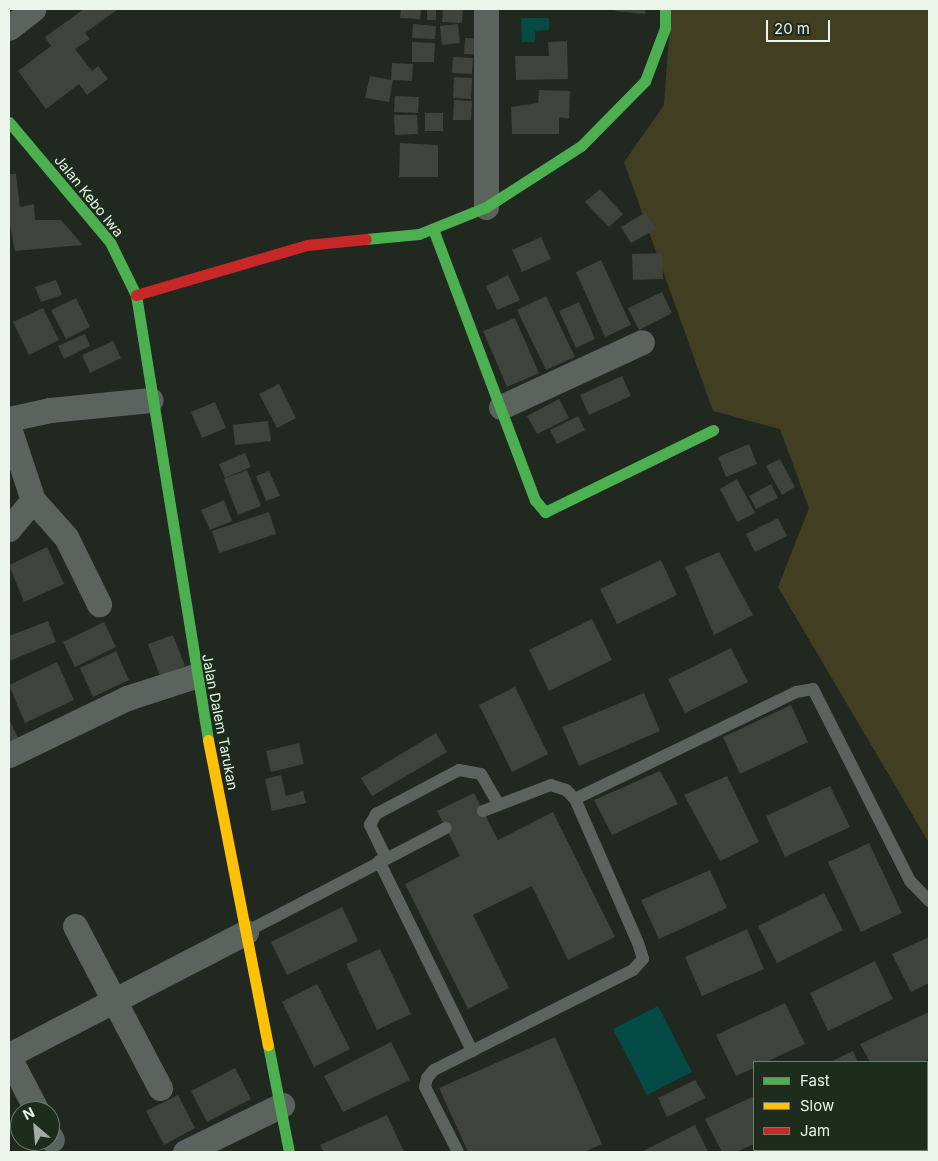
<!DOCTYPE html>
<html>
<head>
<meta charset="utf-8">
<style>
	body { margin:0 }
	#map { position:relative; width:938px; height:1161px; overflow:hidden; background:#202820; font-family:Inter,sans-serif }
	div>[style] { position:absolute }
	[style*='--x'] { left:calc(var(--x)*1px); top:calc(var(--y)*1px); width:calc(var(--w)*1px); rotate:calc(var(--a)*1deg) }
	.green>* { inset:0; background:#423e22 }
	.water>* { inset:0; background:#034b44 }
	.building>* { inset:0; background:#3e433b }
	.lane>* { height:12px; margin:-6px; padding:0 6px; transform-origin:6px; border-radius:6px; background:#5b635e }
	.street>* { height:25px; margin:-12.5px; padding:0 12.5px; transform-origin:12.5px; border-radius:12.5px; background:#5b635e }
	.fast>* { height:11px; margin:-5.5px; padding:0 5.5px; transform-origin:5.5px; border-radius:5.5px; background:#4caf50 }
	.slow>* { height:11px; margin:-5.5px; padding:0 5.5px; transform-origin:5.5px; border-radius:5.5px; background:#ffc107 }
	.jam>* { height:11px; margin:-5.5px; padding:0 5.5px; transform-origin:5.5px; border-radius:5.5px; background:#c62828 }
	span { translate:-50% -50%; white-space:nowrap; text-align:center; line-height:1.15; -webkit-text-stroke:4.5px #1d2c1c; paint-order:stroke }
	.street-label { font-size:14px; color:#ebf5ea }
	.frame { position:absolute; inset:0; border:10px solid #ebf5ea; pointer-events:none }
	.legend { position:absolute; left:753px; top:1061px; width:175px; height:90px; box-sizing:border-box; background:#1d2c1c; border:1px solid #6f7c6e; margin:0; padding:6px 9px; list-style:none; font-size:15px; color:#ebf5ea }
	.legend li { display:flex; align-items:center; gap:10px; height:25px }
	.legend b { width:25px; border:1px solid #6f7c6e }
	.north { position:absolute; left:10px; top:1101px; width:50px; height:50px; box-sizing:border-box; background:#1d2c1c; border:1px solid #6f7c6e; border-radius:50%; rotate:333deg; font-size:14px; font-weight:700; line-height:20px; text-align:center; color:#ebf5ea }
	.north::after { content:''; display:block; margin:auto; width:18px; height:22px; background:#a4ada3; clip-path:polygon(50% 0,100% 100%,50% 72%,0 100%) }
	.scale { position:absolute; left:766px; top:20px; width:64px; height:22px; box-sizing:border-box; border:2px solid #ebf5ea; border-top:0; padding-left:6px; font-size:15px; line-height:18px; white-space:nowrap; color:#ebf5ea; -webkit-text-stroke:4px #1d2c1c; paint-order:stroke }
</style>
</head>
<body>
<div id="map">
	<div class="green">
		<i style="clip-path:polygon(671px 9px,929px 9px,929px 843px,778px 587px,809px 508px,780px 429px,713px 411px,624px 162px,664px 105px)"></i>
	</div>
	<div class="water">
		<i style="clip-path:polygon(521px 18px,549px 18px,549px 30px,535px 31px,535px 42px,522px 42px)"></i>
		<i style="clip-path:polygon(658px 1006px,692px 1072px,647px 1095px,613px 1029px)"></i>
	</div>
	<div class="building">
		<i style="clip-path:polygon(84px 9px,118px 9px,85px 33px,90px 39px,75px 49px,92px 71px,98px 66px,108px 79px,87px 95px,79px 84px,46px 109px,18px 71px,51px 46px,45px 37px)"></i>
		<i style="clip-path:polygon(401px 9px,421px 9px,420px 19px,400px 18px)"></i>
		<i style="clip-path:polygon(427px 9px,436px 9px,436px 20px,427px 20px)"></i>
		<i style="clip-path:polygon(443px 9px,463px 9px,462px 23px,442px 22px)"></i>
		<i style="clip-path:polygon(616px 9px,646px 9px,645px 14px,615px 11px)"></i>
		<i style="clip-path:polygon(413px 24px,436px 26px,435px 39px,412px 38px)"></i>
		<i style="clip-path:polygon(458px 24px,460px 43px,442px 45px,440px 26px)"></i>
		<i style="clip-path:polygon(465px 38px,483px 39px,482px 55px,464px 54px)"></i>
		<i style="clip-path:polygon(567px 41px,568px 79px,516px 80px,515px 56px,549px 56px,548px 42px)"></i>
		<i style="clip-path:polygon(412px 42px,435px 43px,434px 62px,412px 62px)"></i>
		<i style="clip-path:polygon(453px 57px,473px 58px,472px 74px,452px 73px)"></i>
		<i style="clip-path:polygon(392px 63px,413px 64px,412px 81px,393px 80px,389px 102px,365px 98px,370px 76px,391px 80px)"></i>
		<i style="clip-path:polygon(454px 77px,472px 78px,471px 99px,453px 98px)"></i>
		<i style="clip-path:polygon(539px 90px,570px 91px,569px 119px,559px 117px,559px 134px,512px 134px,511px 107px,538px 103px)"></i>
		<i style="clip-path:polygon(395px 96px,419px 97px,418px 113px,394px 112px)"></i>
		<i style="clip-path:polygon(454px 100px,472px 101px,471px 120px,453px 120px)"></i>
		<i style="clip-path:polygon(425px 113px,443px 113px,443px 131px,425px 131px)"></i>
		<i style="clip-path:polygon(394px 115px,417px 115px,418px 134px,395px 135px)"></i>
		<i style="clip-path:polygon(400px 143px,438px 145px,438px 177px,399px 177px)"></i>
		<i style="clip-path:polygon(9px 174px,16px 174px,20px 207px,34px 204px,35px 220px,61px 220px,83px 245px,15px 251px,9px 220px)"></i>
		<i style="clip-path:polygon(600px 189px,623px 214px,609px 227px,585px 202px)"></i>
		<i style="clip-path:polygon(646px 212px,656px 229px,631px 243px,621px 227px)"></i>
		<i style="clip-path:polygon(541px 237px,551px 259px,522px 272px,512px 250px)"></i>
		<i style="clip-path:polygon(662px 253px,663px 279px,633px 280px,632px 254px)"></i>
		<i style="clip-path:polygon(601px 260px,631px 325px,605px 337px,576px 272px)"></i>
		<i style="clip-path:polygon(508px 275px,520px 300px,497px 310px,486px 286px)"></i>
		<i style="clip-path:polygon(56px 280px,62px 295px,41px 302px,35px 287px)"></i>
		<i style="clip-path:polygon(662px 292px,672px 313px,639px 330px,628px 308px)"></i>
		<i style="clip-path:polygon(546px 296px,575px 357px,546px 370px,517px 310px)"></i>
		<i style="clip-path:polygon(76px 298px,90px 327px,66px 339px,51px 310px)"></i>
		<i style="clip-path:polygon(579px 302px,595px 339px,576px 348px,559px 311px)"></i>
		<i style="clip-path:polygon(43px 308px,59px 340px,29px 355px,13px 322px)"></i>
		<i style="clip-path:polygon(515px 318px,539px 373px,507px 387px,483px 331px)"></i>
		<i style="clip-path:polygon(85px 334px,90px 346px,64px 359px,58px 346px)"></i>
		<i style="clip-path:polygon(113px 341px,121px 358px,90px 373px,82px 355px)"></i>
		<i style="clip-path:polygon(622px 376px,631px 396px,589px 415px,580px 395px)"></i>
		<i style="clip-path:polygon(279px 384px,296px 418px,277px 428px,259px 394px)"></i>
		<i style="clip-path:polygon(559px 399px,569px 418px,537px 434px,527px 416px)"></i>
		<i style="clip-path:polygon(215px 402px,226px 428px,202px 438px,191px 412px)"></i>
		<i style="clip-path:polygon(578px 416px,585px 430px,557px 444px,550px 430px)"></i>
		<i style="clip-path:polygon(268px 421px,271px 441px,235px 445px,233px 425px)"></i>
		<i style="clip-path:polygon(749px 444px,757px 464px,726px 477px,718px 457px)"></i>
		<i style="clip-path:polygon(245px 453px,251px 467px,225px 478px,219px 464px)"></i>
		<i style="clip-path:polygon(780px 459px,795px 487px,782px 495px,766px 466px)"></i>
		<i style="clip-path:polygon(247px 470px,261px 506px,238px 515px,224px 479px)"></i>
		<i style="clip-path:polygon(269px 471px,280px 496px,266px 501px,256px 476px)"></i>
		<i style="clip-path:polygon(737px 479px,755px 513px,737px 522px,720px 489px)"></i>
		<i style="clip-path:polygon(771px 484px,778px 498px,756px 509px,749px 496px)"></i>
		<i style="clip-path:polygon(224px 500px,232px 521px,210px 530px,201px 510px)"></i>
		<i style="clip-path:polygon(269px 512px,276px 534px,219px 553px,212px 531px)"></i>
		<i style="clip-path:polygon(778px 518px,787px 536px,755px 552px,746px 534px)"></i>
		<i style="clip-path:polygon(47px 547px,64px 584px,24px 602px,9px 565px)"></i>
		<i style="clip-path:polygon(719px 552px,753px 615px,714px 635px,685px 567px)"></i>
		<i style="clip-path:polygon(661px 560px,677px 595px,617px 624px,600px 589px)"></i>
		<i style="clip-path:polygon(592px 619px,612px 660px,549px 691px,529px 650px)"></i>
		<i style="clip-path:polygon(48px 621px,56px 642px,9px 661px,9px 636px)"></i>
		<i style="clip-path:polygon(104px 622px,116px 647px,75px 667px,63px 642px)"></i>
		<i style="clip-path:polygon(173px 635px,185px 666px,160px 676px,148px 644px)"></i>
		<i style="clip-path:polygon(731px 648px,748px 682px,685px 713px,668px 679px)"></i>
		<i style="clip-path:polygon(116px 651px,129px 680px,93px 697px,80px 668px)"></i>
		<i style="clip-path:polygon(57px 662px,74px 700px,25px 723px,9px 685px)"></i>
		<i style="clip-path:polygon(515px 687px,548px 754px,512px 772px,479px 705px)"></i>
		<i style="clip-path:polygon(644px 693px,660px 731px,579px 766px,562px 727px)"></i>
		<i style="clip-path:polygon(791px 705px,808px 742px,740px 774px,723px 737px)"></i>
		<i style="clip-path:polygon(9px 719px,18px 738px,9px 742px)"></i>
		<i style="clip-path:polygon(436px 733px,447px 752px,372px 796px,361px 778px)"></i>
		<i style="clip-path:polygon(299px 743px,304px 764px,271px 772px,266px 751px)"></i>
		<i style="clip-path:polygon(660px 771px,678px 804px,612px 835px,594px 800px)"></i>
		<i style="clip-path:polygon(281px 775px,286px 796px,303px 791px,306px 803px,272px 811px,265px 779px)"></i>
		<i style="clip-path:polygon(727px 776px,759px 842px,720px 861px,684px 795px)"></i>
		<i style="clip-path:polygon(830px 786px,850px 827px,785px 857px,766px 816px)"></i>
		<i style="clip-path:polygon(474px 793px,498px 840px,553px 812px,615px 937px,568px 960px,532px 886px,473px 915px,509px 988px,468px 1009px,405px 884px,460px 856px,437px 811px)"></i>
		<i style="clip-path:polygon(869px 843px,902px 913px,861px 932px,828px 862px)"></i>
		<i style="clip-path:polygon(710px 870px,727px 908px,659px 939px,641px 900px)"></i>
		<i style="clip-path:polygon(824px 893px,843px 930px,777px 963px,758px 926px)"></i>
		<i style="clip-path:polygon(342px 907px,358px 941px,287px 975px,271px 942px)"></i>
		<i style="clip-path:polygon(747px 929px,764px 969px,702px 996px,685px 957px)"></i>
		<i style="clip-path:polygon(929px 937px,929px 983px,911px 992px,892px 954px)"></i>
		<i style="clip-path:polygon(380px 949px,411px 1014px,377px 1030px,346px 964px)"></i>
		<i style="clip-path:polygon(875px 961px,893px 999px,828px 1031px,810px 993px)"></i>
		<i style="clip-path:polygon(317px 984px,350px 1049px,314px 1067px,282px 1002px)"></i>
		<i style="clip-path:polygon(785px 1003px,805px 1044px,766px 1062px,754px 1062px,754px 1068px,736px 1076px,716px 1035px)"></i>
		<i style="clip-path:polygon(929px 1012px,929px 1059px,922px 1062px,870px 1062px,860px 1044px)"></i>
		<i style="clip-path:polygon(555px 1037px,602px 1144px,584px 1152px,468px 1152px,439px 1088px)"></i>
		<i style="clip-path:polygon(391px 1042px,410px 1080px,343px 1112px,324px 1076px)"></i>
		<i style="clip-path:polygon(853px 1051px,858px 1062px,830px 1062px)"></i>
		<i style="clip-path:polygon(235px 1068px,251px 1099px,207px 1122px,191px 1091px)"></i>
		<i style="clip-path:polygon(695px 1080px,706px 1098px,667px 1117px,658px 1098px)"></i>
		<i style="clip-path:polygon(178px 1095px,195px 1128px,164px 1145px,146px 1111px)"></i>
		<i style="clip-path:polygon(754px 1096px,754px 1144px,736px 1152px,722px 1152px,705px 1119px)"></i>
		<i style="clip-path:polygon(929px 1106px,929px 1151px,911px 1152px,927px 1150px)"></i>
		<i style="clip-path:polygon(387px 1115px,404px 1152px,324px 1152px,320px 1145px)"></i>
		<i style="clip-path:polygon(695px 1125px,708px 1152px,641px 1152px)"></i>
		<i style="clip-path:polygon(839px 1150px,879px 1150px,881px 1152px,834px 1152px)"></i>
	</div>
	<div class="lane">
		<i style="--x:575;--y:799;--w:246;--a:-25.8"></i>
		<i style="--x:796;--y:692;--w:17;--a:-10"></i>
		<i style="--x:813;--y:689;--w:215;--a:63.2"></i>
		<i style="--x:910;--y:881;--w:28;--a:46"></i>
		<i style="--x:386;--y:858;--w:37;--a:-116"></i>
		<i style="--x:370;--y:825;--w:13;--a:-61"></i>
		<i style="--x:376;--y:814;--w:94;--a:-27.9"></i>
		<i style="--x:459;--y:770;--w:22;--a:10"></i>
		<i style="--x:481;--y:774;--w:34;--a:60"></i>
		<i style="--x:379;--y:861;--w:212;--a:63.9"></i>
		<i style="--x:472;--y:1051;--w:180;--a:-26.7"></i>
		<i style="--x:633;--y:970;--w:15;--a:-48"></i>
		<i style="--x:643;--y:959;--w:17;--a:-107"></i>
		<i style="--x:638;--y:943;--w:157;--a:-113.6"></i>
		<i style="--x:575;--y:799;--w:13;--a:-135"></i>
		<i style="--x:566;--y:790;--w:16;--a:-162"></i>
		<i style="--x:551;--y:785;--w:73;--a:159.1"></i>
		<i style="--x:246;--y:932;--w:225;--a:-27.5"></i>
		<i style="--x:458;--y:1152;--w:73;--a:-116.9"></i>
		<i style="--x:425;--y:1087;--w:9;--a:-77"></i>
		<i style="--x:427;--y:1078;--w:11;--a:-49"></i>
		<i style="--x:434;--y:1070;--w:42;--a:-26.6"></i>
	</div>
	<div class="street">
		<i style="--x:9;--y:28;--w:31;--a:-38"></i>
		<i style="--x:486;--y:207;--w:198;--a:-90"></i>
		<i style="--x:501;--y:407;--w:155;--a:-24.7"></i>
		<i style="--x:9;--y:419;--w:42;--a:-12.4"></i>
		<i style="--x:50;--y:410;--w:101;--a:-5.7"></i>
		<i style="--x:9;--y:428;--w:76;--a:71.6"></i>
		<i style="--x:33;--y:500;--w:38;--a:130"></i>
		<i style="--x:33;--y:500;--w:50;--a:48.3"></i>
		<i style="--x:66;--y:537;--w:75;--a:63.8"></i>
		<i style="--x:9;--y:755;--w:131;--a:-25.8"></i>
		<i style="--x:127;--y:698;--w:71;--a:-17.9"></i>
		<i style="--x:75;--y:926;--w:183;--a:62.3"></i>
		<i style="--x:9;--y:1055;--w:267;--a:-27.4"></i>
		<i style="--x:9;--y:1057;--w:61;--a:62.6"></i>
		<i style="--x:50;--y:1136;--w:4;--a:63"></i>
		<i style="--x:185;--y:1152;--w:108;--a:-25.9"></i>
	</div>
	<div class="fast">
		<i style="--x:9;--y:122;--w:157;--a:49.9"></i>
		<i style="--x:110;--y:242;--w:59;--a:63.9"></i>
		<i style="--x:136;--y:295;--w:451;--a:80.8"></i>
		<i style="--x:433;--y:229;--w:290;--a:69.4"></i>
		<i style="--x:535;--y:500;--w:16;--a:50"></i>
		<i style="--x:545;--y:512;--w:187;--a:-26"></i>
		<i style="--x:366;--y:239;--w:53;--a:-5.4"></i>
		<i style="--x:419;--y:234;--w:72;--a:-21.9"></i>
		<i style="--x:486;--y:207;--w:113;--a:-32.7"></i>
		<i style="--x:581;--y:146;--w:91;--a:-45.4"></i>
		<i style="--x:645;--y:81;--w:57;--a:-69.3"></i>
		<i style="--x:665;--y:28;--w:19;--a:-90"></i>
		<i style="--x:268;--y:1045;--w:109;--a:78.9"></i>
	</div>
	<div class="slow">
		<i style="--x:208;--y:740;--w:311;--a:78.9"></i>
	</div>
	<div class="jam">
		<i style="--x:136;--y:295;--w:178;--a:-16.3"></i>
		<i style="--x:307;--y:245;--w:59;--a:-5.8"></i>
	</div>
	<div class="street-label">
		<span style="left:89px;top:196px;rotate:51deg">Jalan Kebo Iwa</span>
		<span style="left:220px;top:722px;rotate:79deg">Jalan Dalem Tarukan</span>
	</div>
	<div class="frame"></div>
	<ul class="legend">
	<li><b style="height:6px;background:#4caf50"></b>Fast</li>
	<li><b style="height:6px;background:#ffc107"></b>Slow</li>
	<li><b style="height:6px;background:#c62828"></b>Jam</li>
	</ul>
	<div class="north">N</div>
	<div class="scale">20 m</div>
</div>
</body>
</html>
